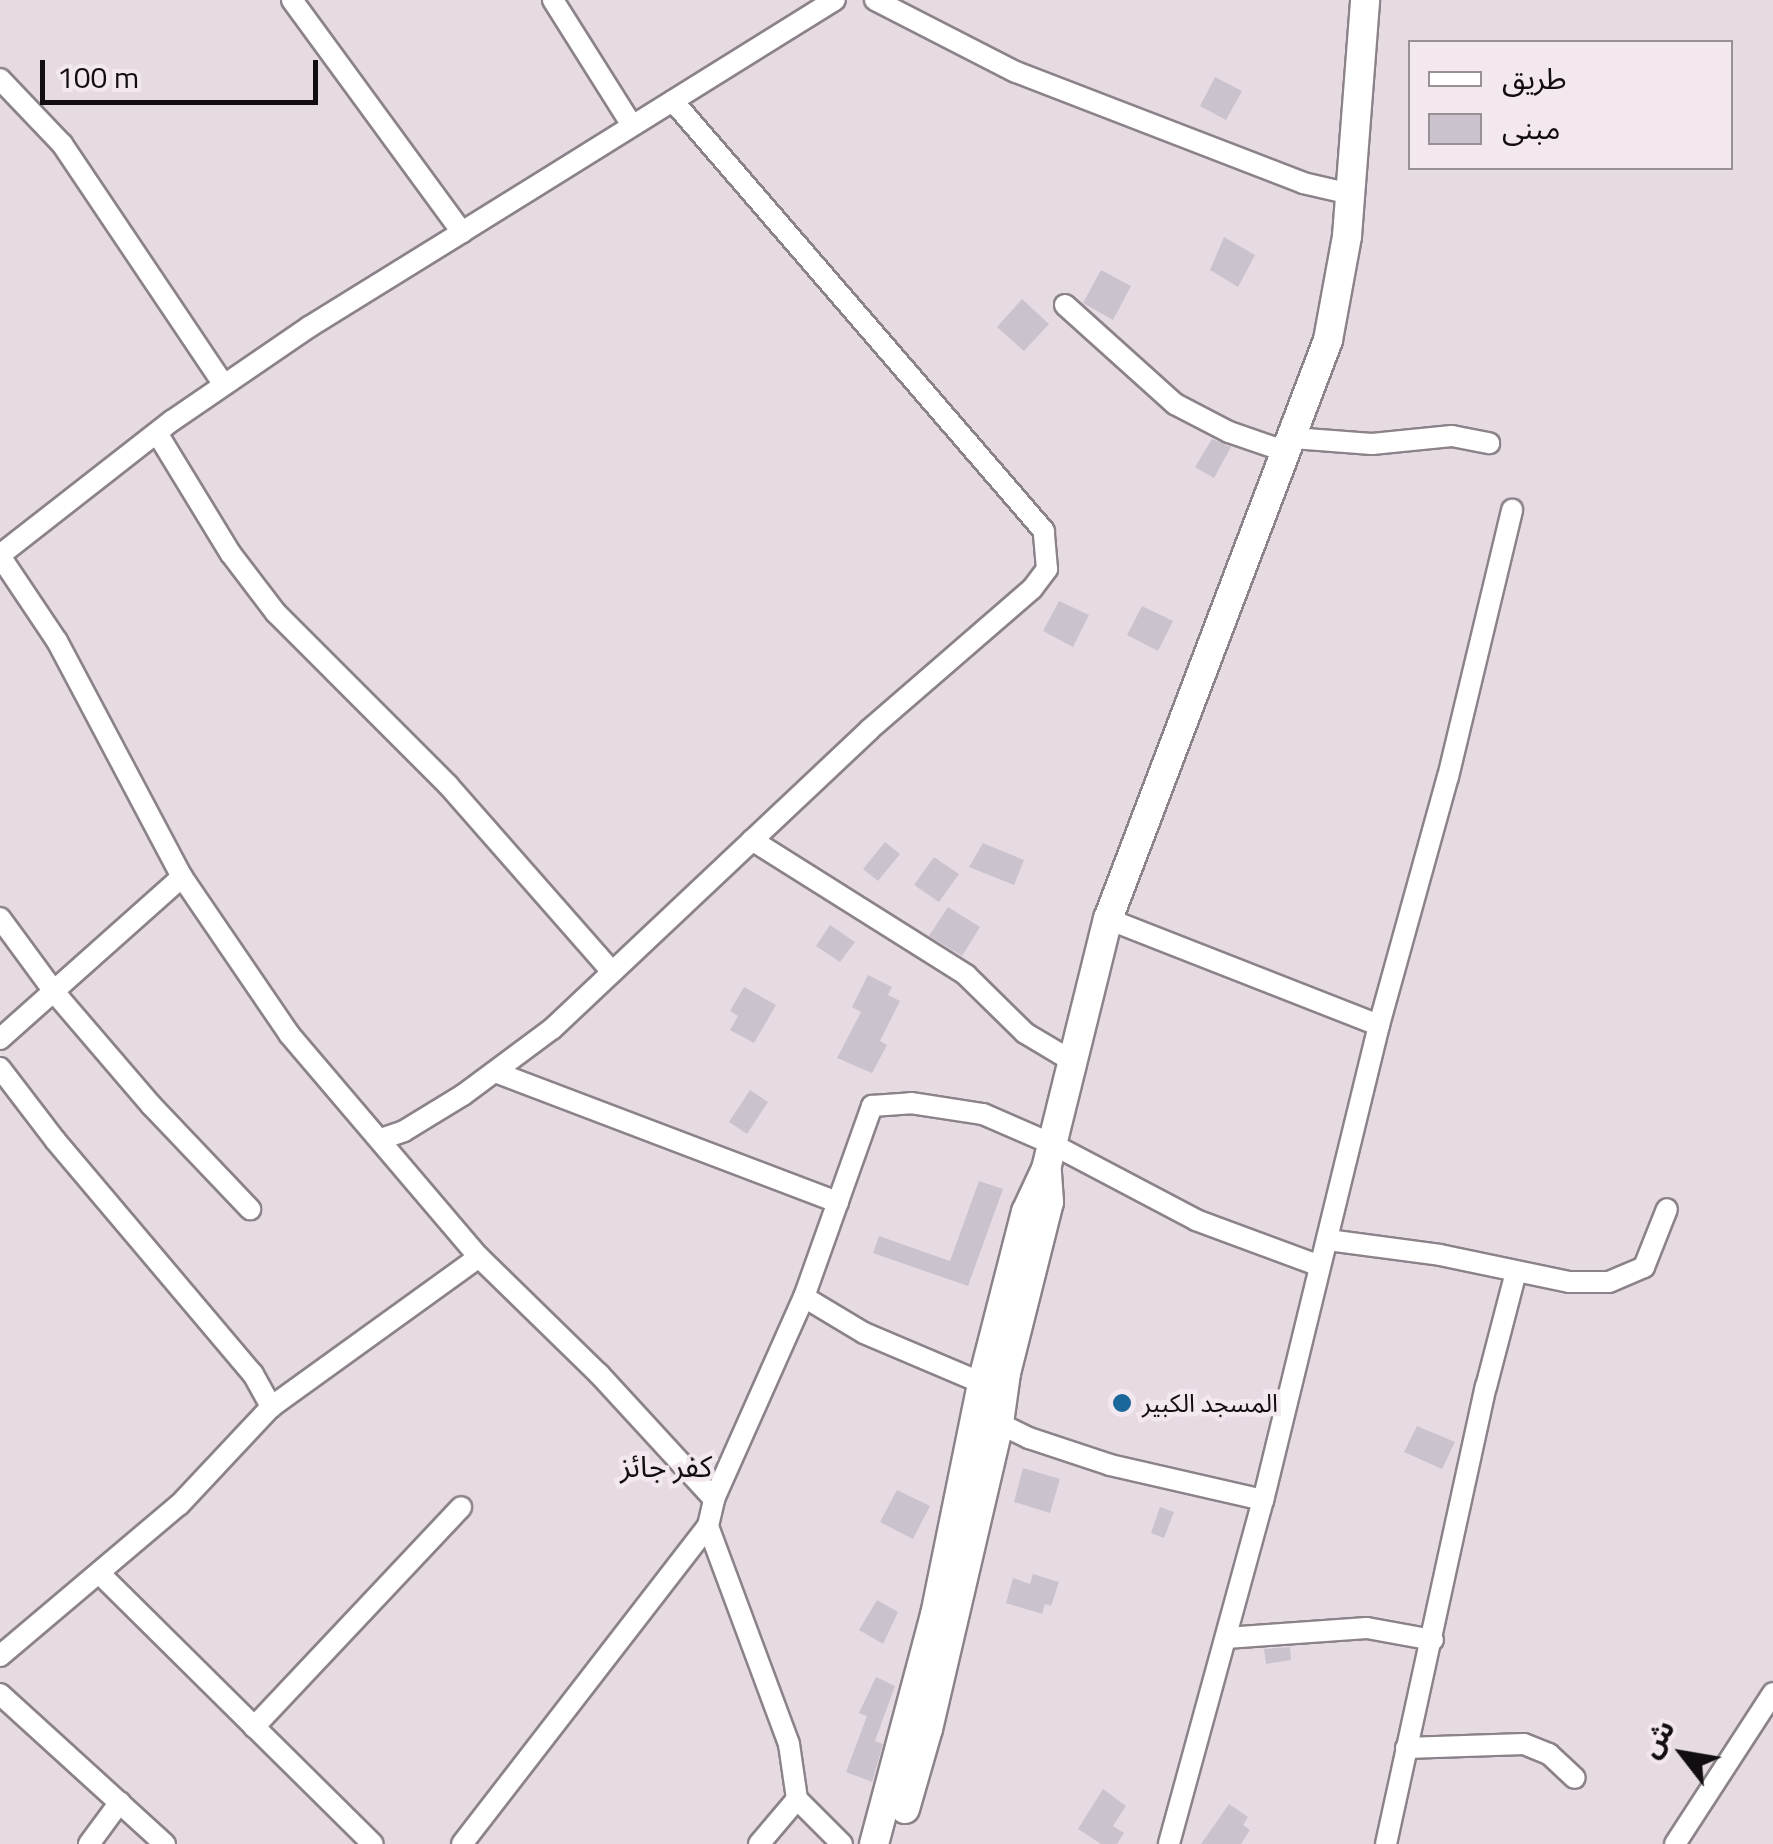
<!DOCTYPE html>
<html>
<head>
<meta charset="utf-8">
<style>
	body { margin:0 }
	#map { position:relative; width:1773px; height:1844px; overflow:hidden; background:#e6dbe3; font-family:"Titillium Web","Noto Sans Arabic",sans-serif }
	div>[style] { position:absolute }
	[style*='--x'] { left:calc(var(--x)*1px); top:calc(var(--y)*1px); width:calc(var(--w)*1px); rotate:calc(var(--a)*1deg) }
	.building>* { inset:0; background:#cac3cd }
	.roads { filter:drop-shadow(2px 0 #8c8289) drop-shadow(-2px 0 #8c8289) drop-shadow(0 2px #8c8289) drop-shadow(0 -2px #8c8289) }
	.street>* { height:20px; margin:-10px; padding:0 10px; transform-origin:10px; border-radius:10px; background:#fff }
	.secondary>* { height:28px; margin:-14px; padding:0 14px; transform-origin:14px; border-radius:14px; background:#fff }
	.dots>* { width:28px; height:28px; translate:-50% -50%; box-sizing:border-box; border:5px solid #f3e8f0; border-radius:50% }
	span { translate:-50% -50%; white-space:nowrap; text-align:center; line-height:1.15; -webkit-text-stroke:9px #f3e8f0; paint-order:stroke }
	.poi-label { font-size:25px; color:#110d10 }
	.left { translate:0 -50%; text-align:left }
	.quarter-label { font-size:30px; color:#110d10 }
	.legend { position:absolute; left:1408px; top:40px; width:325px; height:130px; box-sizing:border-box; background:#f3e8f0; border:2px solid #999096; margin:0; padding:12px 18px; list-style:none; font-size:30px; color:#110d10 }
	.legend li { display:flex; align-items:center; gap:20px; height:50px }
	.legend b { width:50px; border:2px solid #999096 }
	.north { position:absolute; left:1633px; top:1704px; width:100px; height:100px; -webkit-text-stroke:8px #f3e8f0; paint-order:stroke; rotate:301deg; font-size:28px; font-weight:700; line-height:40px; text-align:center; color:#110d10 }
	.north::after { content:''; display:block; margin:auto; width:35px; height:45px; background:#110d10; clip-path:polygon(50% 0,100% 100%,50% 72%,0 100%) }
	.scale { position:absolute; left:40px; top:60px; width:278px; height:45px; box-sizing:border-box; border:5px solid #110d10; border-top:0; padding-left:12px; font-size:30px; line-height:35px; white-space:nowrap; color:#110d10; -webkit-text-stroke:8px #f3e8f0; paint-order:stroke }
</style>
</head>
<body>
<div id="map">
	<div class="building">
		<i style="clip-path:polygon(1215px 77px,1242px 91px,1226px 120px,1200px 106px)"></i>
		<i style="clip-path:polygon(1224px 237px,1255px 255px,1238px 287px,1210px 270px)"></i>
		<i style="clip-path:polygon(1101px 270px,1131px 286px,1113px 320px,1083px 303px)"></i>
		<i style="clip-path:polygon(1022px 299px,1049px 324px,1024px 351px,997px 327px)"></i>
		<i style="clip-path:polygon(1212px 439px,1231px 447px,1214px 478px,1195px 467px)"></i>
		<i style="clip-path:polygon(1059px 601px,1089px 615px,1073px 647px,1043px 631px)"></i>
		<i style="clip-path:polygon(1142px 606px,1173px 621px,1158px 651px,1127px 635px)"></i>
		<i style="clip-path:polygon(885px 842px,900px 854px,878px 881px,863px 869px)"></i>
		<i style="clip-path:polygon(983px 843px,1024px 860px,1014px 885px,969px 867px)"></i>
		<i style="clip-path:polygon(934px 857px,959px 874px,939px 902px,914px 885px)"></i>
		<i style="clip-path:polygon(948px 907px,980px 927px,962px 956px,929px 936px)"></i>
		<i style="clip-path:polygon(830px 925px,855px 942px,840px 962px,816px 946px)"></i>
		<i style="clip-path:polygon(868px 975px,892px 987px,888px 995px,900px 1001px,880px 1041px,887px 1045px,872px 1073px,837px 1058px,861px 1012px,852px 1007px)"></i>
		<i style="clip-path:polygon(744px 987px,776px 1005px,754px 1043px,730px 1030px,738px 1016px,730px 1011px)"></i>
		<i style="clip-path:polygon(750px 1090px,768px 1102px,747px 1134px,729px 1122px)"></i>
		<i style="clip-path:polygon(979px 1181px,1003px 1189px,968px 1286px,873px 1253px,879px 1236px,950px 1261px)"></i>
		<i style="clip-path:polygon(1417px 1426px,1455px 1442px,1442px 1469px,1404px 1452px)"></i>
		<i style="clip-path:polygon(1023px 1468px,1060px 1479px,1050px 1513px,1014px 1502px)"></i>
		<i style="clip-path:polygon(897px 1490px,930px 1506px,913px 1539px,880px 1522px)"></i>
		<i style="clip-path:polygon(1160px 1507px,1174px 1512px,1164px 1538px,1151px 1533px)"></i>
		<i style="clip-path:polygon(1033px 1574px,1059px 1582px,1051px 1606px,1045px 1604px,1042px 1614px,1006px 1603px,1013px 1578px,1030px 1584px)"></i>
		<i style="clip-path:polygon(877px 1600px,898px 1612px,883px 1644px,859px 1630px)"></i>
		<i style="clip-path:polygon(1290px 1647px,1291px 1660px,1266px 1664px,1264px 1649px)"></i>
		<i style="clip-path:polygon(876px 1677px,895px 1686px,875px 1741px,883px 1744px,872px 1782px,846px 1772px,867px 1716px,859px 1713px)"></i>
		<i style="clip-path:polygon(1103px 1789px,1126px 1806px,1113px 1826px,1124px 1833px,1117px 1844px,1101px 1844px,1078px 1829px)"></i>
		<i style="clip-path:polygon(1229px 1804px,1248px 1817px,1243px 1825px,1250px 1830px,1241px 1844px,1201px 1844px)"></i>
	</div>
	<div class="roads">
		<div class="street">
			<i style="--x:292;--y:0;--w:288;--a:53.8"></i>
			<i style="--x:462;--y:232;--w:439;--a:-31.9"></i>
			<i style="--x:553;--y:0;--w:146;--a:57.8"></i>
			<i style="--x:875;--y:0;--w:158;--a:27.1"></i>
			<i style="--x:1016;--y:72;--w:308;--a:21.1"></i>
			<i style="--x:1303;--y:183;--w:49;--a:12.9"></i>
			<i style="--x:0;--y:79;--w:90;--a:46.4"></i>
			<i style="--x:62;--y:144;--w:290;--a:56.1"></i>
			<i style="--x:1065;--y:305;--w:148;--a:42"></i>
			<i style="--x:1175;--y:404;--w:61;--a:27.4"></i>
			<i style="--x:1229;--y:432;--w:61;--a:19"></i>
			<i style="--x:157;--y:433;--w:142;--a:58.6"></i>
			<i style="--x:231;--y:554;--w:74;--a:52.7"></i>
			<i style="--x:276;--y:613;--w:243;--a:45"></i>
			<i style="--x:448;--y:785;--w:249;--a:48.7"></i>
			<i style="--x:1293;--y:438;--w:79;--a:4.3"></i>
			<i style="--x:1372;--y:444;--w:80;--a:-5.7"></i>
			<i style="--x:1452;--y:436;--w:38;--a:11"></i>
			<i style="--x:0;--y:555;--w:219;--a:-38"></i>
			<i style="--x:173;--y:420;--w:165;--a:-34.4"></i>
			<i style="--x:309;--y:327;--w:180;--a:-31.8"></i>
			<i style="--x:0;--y:556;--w:102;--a:56.2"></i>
			<i style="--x:57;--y:641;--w:267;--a:62.1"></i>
			<i style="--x:182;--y:877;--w:190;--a:55.7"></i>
			<i style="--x:289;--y:1034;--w:293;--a:49.6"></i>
			<i style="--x:479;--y:1257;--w:168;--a:44.3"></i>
			<i style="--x:599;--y:1374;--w:170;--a:47.4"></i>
			<i style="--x:752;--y:840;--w:253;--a:32.2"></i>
			<i style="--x:966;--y:975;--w:83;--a:44.5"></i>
			<i style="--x:1025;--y:1033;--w:55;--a:30.8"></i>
			<i style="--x:0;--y:918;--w:93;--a:53.7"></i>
			<i style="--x:55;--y:993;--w:148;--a:49.4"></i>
			<i style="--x:151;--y:1105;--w:144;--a:46.4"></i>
			<i style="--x:1108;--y:919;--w:291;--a:21.4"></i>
			<i style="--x:1379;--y:1025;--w:489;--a:103.7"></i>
			<i style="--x:1263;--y:1500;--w:357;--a:105.3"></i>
			<i style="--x:1379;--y:1025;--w:257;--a:-74.5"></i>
			<i style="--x:1448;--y:777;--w:275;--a:-76.5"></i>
			<i style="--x:0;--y:1039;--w:244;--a:-41.7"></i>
			<i style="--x:0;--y:1068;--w:91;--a:52.6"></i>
			<i style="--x:55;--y:1140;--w:307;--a:49.8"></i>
			<i style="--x:253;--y:1374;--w:38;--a:61"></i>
			<i style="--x:495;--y:1072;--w:367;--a:20.8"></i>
			<i style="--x:381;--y:1139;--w:24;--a:-19"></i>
			<i style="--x:404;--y:1131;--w:69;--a:-31.4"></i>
			<i style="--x:463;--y:1095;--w:111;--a:-36.6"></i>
			<i style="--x:552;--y:1029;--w:436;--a:-43.3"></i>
			<i style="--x:869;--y:730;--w:216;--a:-40.9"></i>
			<i style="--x:1032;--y:589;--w:25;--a:-53"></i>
			<i style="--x:1047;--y:569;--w:38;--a:-95"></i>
			<i style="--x:1044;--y:531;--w:568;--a:-130.79"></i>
			<i style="--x:1328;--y:1240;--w:113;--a:7.6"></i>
			<i style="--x:1440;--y:1255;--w:132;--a:11.8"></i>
			<i style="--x:1569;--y:1282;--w:40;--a:0"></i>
			<i style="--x:1609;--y:1282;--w:38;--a:-23"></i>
			<i style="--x:1644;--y:1267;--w:62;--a:-68.4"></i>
			<i style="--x:804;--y:1297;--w:70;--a:31"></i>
			<i style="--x:864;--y:1333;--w:128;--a:23"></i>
			<i style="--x:988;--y:1418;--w:46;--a:26"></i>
			<i style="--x:1029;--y:1438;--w:85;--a:18.4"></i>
			<i style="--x:1110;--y:1465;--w:157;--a:12.9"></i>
			<i style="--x:99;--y:1573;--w:385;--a:44.7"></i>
			<i style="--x:1226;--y:1638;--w:141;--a:-4.1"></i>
			<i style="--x:1367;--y:1628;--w:67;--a:10.3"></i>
			<i style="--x:0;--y:1656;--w:234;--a:-40.2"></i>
			<i style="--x:179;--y:1505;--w:134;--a:-46.8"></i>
			<i style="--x:271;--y:1407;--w:256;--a:-35.8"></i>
			<i style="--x:0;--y:1694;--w:223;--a:42.3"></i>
			<i style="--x:254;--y:1727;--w:302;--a:-46.7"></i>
			<i style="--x:1406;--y:1748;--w:118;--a:-1.9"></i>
			<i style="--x:1524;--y:1744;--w:27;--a:22"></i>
			<i style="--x:1549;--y:1754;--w:35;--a:43"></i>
			<i style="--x:89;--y:1844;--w:52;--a:-53.6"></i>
			<i style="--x:462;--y:1844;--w:402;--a:-52.3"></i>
			<i style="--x:759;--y:1844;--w:59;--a:-49.8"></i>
			<i style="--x:842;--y:1844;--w:64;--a:-135"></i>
			<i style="--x:797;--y:1799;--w:56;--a:-98.3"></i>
			<i style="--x:789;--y:1744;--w:233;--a:-110.4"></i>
			<i style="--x:708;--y:1526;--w:28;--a:-77"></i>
			<i style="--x:714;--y:1499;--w:221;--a:-66"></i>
			<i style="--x:804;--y:1297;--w:203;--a:-70.4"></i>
			<i style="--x:872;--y:1106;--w:39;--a:-4"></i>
			<i style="--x:911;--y:1103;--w:73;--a:8.7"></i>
			<i style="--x:983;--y:1114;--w:75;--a:23.5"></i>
			<i style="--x:1052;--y:1144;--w:163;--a:27.8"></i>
			<i style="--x:1196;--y:1220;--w:132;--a:20.4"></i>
			<i style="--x:1386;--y:1844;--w:468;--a:-77.7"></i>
			<i style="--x:1486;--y:1387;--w:119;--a:-75.4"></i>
			<i style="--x:1675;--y:1844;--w:180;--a:-57"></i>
		</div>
		<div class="secondary">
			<i style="--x:905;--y:1809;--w:83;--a:-74"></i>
			<i style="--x:928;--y:1729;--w:314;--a:-76.9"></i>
			<i style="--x:999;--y:1423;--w:50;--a:-82"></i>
			<i style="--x:1006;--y:1373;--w:176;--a:-75.9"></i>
			<i style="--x:1049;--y:1202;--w:32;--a:-94"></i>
			<i style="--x:874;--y:1844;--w:237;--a:-75.1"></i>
			<i style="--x:935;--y:1615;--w:237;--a:-78.5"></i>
			<i style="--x:982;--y:1383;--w:177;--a:-75.6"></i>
			<i style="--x:1026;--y:1212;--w:47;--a:-65.1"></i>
			<i style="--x:1046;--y:1169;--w:258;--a:-76.1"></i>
			<i style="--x:1108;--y:919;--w:619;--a:-69.19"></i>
			<i style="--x:1328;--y:340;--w:106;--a:-79.6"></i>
			<i style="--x:1347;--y:236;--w:237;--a:-85.6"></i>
		</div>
	</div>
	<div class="dots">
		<i style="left:1122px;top:1403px;background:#1b669a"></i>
	</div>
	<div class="poi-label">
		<span class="left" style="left:1142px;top:1403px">المسجد الكبير</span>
	</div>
	<div class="quarter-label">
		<span style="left:666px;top:1466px">كفر جائز</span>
	</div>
	<ul class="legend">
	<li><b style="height:12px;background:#fff"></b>طريق</li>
	<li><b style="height:28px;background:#cac3cd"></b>مبنى</li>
	</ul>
	<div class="north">ش</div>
	<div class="scale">100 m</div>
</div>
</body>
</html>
